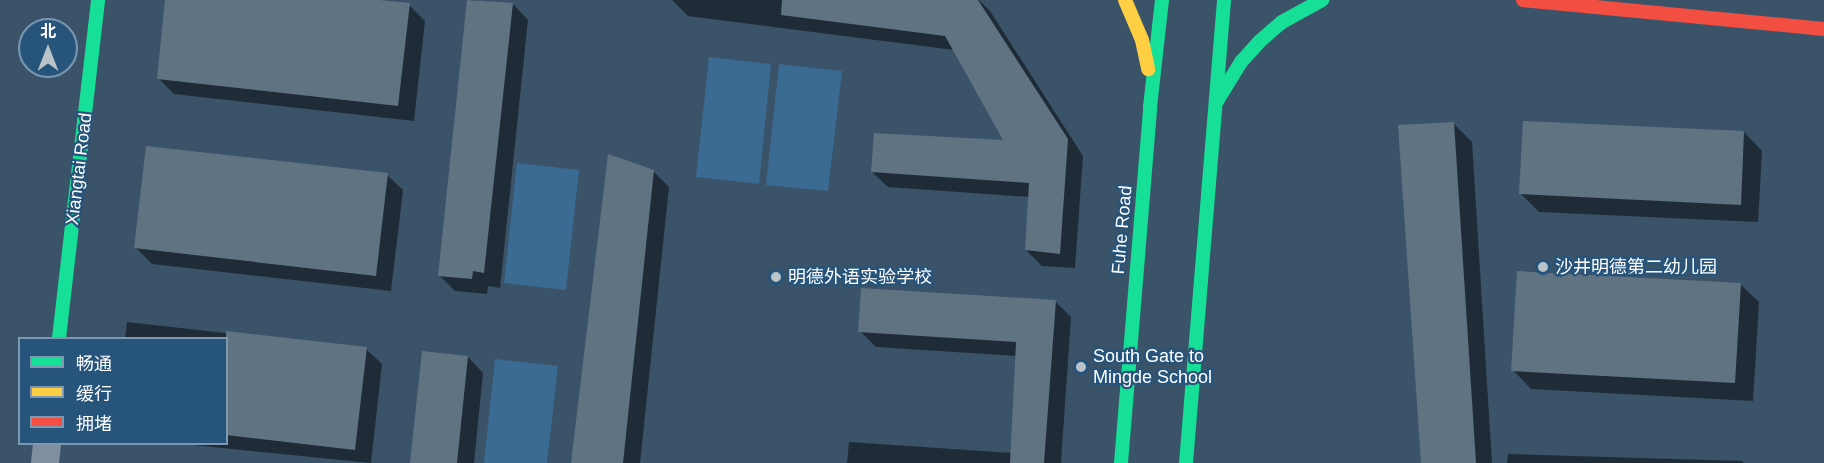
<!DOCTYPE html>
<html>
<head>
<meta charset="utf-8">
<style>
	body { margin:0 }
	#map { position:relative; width:1824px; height:463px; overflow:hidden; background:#3a5368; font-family:Arial,"Noto Sans SC",sans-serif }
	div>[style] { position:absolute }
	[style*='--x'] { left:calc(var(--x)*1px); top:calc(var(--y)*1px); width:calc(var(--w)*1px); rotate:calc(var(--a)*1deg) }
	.green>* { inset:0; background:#3b6a92 }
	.shadow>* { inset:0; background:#0007 }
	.building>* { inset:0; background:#607383 }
	.street>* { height:28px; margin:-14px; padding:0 14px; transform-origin:14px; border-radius:14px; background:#7f8f9f }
	.fast>* { height:14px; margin:-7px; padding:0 7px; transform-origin:7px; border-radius:7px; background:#16e098 }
	.slow>* { height:14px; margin:-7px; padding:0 7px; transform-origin:7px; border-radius:7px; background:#ffcf43 }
	.jam>* { height:14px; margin:-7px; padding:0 7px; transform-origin:7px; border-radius:7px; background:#f24e42 }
	.dots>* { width:16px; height:16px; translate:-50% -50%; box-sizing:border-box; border:3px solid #27547b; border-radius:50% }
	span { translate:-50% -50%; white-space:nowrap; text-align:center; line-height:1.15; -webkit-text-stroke:4.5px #27547b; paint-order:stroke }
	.street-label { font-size:18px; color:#fff }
	.poi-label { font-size:18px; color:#fff }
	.left { translate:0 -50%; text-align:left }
	.legend { position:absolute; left:18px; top:337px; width:210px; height:108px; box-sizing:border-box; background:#27547b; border:2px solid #7d98b0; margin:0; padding:8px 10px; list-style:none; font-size:18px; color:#fff }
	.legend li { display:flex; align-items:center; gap:12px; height:30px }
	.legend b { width:30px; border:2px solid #7d98b0 }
	.north { position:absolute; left:18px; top:18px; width:60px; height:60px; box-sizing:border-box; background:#27547b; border:2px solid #7d98b0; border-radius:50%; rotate:0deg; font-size:16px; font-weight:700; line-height:24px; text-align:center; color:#fff }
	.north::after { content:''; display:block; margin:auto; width:21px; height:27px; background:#bac3ca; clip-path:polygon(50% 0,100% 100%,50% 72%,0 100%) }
</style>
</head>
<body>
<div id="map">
	<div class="green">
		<i style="clip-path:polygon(709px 57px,771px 64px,759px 184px,696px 177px)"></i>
		<i style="clip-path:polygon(779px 64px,842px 71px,828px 191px,766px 185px)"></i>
		<i style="clip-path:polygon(517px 163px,579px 170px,566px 290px,504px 283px)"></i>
		<i style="clip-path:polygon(495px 359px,558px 366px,547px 463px,484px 463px)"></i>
	</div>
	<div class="shadow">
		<i style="clip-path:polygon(167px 0,366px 0,409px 5px,425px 21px,414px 121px,174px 94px,158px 78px)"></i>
		<i style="clip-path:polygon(469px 0,513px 4px,528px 20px,500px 288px,488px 286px,487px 294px,455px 291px,439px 275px)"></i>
		<i style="clip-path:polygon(672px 0,979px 0,990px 11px,1083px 156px,1075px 268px,1042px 266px,1026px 250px,1030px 197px,888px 187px,872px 172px,1005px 141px,954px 50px,688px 16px)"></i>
		<i style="clip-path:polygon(1454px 124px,1472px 142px,1492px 463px,1423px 463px)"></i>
		<i style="clip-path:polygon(1744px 132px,1762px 151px,1758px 222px,1539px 212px,1521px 194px)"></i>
		<i style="clip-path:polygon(653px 171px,669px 187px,640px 463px,573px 463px)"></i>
		<i style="clip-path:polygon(387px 175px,403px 190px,391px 291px,152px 264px,136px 248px)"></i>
		<i style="clip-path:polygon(1740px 284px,1759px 302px,1753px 401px,1531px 389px,1513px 370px)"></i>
		<i style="clip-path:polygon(1056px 302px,1071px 317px,1061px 463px,847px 463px,849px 442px,1012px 453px,1017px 356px,876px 347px,860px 331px)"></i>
		<i style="clip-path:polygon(127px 322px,366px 349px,382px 364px,371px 463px,183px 444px,226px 444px,226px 338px,125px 338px)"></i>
		<i style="clip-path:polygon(468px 357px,483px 373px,474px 463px,412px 463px)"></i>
		<i style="clip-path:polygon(1508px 454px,1742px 461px,1744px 463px,1507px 463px)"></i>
	</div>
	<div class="building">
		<i style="clip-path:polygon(165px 0,379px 0,410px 3px,398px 106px,157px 79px)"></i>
		<i style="clip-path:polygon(467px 0,513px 3px,484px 273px,473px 271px,472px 279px,438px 276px)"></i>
		<i style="clip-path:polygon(782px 0,978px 0,1068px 139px,1060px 254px,1025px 250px,1029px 183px,871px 172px,874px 133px,1003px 140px,945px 36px,781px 15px)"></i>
		<i style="clip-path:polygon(1523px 121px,1744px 131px,1741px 205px,1519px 194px)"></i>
		<i style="clip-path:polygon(1454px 122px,1476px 463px,1421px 463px,1398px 125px)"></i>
		<i style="clip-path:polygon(146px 146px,388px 173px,376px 276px,134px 248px)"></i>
		<i style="clip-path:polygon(608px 154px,654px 170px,623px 463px,571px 463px)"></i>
		<i style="clip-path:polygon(1517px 271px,1741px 283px,1735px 383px,1511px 371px)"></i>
		<i style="clip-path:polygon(861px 288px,1056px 300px,1044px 463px,1010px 463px,1016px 342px,858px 332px)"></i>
		<i style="clip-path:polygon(226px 331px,367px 347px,355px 450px,226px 435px)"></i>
		<i style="clip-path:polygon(422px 351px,468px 356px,457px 463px,410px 463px)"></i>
	</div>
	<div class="street">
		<i style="--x:45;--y:463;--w:19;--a:-84"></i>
	</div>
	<div class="fast">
		<i style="--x:1217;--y:101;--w:46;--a:-58.4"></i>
		<i style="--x:1241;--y:62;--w:28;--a:-48"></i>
		<i style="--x:1260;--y:41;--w:29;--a:-41"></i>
		<i style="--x:1282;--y:22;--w:46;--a:-28.8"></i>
		<i style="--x:59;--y:338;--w:340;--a:-83.4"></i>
		<i style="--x:1121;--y:463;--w:357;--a:-85.3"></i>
		<i style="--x:1150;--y:107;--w:108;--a:-83.6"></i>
		<i style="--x:1186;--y:463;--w:465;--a:-85.3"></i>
	</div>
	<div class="slow">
		<i style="--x:1125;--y:0;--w:43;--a:67"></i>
		<i style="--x:1142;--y:40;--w:30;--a:78"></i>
	</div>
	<div class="jam">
		<i style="--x:1523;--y:0;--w:302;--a:5.5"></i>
	</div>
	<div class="dots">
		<i style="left:1543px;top:267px;background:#bac3ca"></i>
		<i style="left:776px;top:277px;background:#bac3ca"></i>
		<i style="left:1081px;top:367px;background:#bac3ca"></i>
	</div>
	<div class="street-label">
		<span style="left:79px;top:169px;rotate:-83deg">Xiangtai Road</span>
		<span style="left:1122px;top:230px;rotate:-85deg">Fuhe Road</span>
	</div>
	<div class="poi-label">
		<span class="left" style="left:1555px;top:267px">沙井明德第二幼儿园</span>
		<span class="left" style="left:788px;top:277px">明德外语实验学校</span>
		<span class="left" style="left:1093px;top:367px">South Gate to<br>Mingde School</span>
	</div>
	<ul class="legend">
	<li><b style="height:8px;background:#16e098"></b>畅通</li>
	<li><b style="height:8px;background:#ffcf43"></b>缓行</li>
	<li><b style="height:8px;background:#f24e42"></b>拥堵</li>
	</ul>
	<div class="north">北</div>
</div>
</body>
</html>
